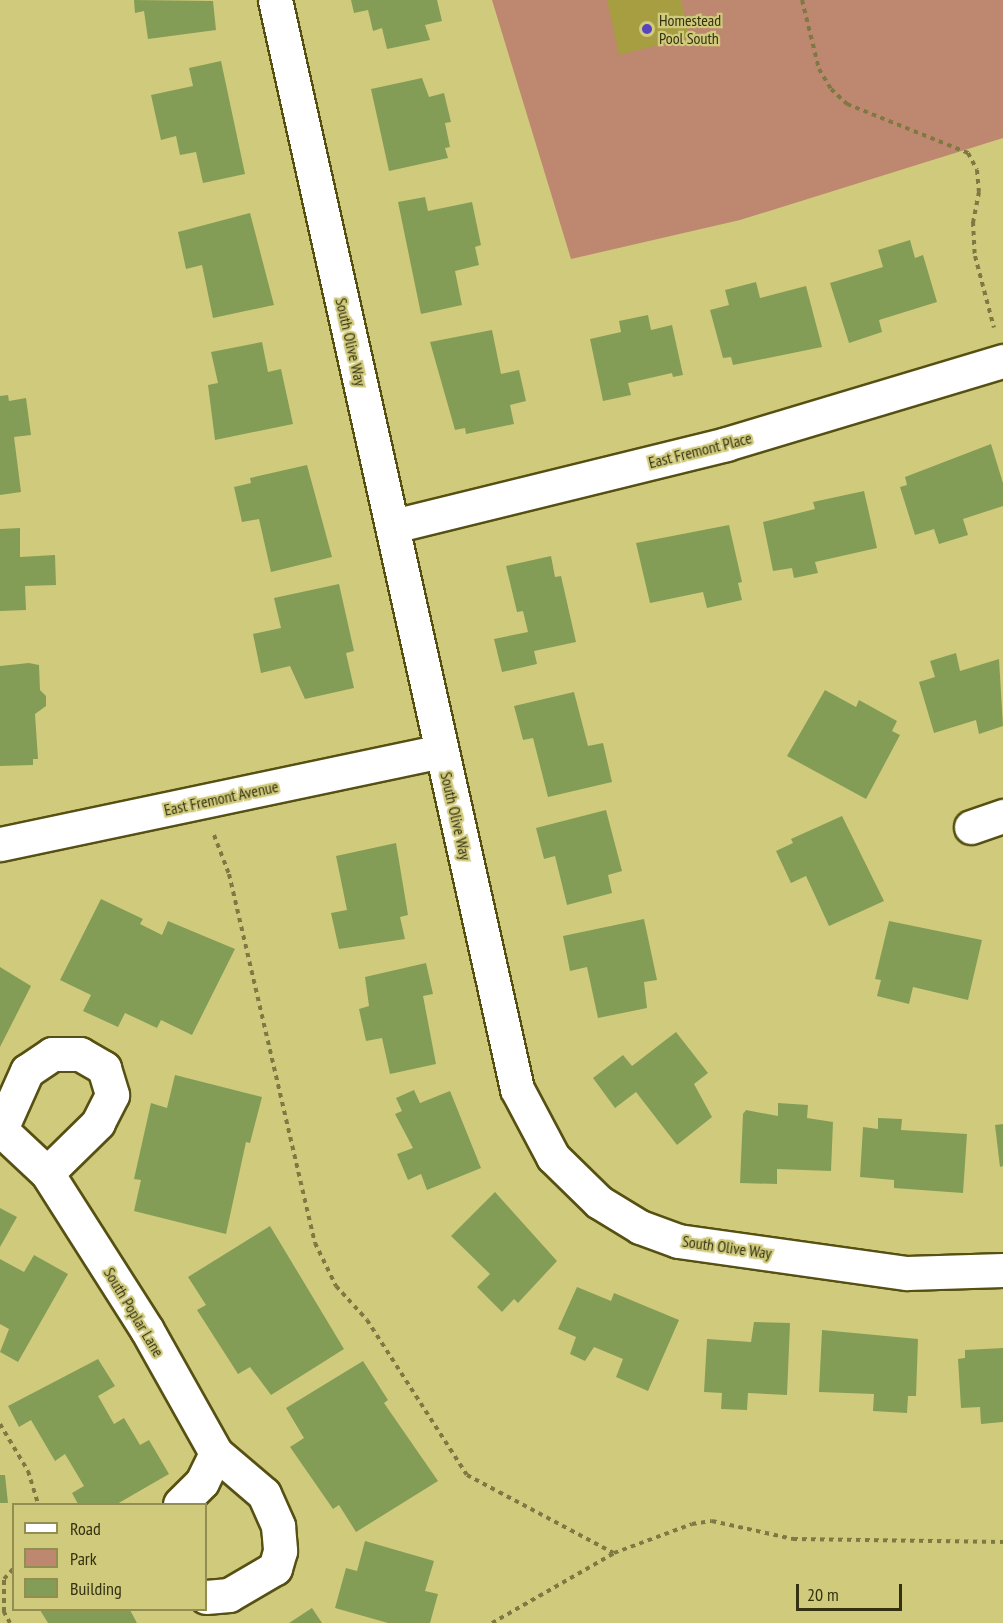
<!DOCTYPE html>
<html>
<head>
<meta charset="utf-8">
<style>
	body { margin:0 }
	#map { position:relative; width:1003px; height:1623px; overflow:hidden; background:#d0ca7c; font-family:"PT Sans Narrow",sans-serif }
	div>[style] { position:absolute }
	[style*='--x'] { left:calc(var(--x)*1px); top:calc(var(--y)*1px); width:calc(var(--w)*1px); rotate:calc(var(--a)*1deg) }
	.green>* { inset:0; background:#be876f }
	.water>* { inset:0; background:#a69e41 }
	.building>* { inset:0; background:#849d56 }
	.path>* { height:4px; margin-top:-2px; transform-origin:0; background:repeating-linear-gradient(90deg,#7e7943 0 4.5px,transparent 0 9px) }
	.roads { filter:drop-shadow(2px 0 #565113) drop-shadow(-2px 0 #565113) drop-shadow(0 2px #565113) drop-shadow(0 -2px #565113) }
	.minor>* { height:33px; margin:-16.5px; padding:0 16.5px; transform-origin:16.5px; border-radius:16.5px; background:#fff }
	.dots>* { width:16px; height:16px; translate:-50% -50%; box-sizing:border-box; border:3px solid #d0ca7c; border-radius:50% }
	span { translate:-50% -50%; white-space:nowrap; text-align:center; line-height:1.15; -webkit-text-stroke:4.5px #d0ca7c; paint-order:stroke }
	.poi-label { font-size:16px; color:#343110 }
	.left { translate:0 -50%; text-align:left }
	.street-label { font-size:16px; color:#343110 }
	.legend { position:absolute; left:12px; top:1503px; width:195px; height:108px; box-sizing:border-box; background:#d0ca7c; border:2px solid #928d51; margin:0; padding:8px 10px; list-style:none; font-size:18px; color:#343110 }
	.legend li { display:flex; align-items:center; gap:12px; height:30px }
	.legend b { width:30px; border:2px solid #928d51 }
	.scale { position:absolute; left:796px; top:1584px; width:106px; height:27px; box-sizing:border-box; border:3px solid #343110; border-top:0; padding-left:8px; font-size:18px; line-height:21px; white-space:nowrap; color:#343110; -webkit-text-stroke:4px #d0ca7c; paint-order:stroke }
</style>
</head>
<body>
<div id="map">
	<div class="green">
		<i style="clip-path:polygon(492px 0,1003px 0,1003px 138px,740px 220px,571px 259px)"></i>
	</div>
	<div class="water">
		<i style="clip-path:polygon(607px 0,681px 0,690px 37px,619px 55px)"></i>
	</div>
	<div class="building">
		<i style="clip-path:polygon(134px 0,213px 1px,216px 30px,148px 39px,144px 11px,135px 13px)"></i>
		<i style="clip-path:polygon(351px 0,437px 0,442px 21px,425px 25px,430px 40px,387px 49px,382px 28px,373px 31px,368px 10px,354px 13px)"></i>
		<i style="clip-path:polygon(221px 61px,245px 174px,203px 183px,196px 152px,180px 155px,176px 136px,161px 140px,151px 95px,193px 86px,189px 68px)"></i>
		<i style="clip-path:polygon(422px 78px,429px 97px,444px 93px,451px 122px,445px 123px,450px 147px,445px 148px,448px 158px,389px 171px,371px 89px)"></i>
		<i style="clip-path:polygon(425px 197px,428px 211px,472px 202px,481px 245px,475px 247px,479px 265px,455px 271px,462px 305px,421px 314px,398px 202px)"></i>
		<i style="clip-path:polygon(250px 213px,274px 305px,213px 318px,202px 265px,186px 269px,178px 232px)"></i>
		<i style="clip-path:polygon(910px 240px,915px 258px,923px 255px,937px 302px,879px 320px,882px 332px,849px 343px,830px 283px,883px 267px,878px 250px)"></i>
		<i style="clip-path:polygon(756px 282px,760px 298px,806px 286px,822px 347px,733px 365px,731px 357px,723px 358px,710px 310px,729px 305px,725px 290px)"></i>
		<i style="clip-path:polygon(648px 315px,651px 330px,672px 325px,683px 375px,673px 377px,672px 373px,628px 383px,631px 395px,603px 401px,590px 339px,621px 332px,619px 321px)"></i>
		<i style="clip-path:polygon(492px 330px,501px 374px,519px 370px,526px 401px,510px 405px,514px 424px,466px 434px,465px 428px,455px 430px,430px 342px)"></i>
		<i style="clip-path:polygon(262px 342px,268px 372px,281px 369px,293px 424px,215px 440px,208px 385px,218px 383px,211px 352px)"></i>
		<i style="clip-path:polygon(8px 395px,9px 401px,26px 398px,31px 435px,14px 437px,21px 492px,0 495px,0 396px)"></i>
		<i style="clip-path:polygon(991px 444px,1003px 483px,1003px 506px,963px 519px,968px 535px,939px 544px,934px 529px,915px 535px,900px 487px,907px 485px,905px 477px)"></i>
		<i style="clip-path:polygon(307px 465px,332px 557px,271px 572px,259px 519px,242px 522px,234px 487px,251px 483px,250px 478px)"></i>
		<i style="clip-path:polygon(864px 491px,877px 548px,815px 562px,818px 573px,794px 578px,792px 568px,773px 571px,763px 522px,815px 509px,813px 502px)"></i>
		<i style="clip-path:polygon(729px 525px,742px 582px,738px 583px,742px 600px,707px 608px,703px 592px,650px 603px,636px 543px)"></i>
		<i style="clip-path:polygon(20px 528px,20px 557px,55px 555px,56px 585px,25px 586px,26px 610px,0 611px,0 529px)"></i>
		<i style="clip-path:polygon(551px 556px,555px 577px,561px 576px,576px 642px,534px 651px,537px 664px,502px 672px,494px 639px,528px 632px,523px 611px,517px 612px,506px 566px)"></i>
		<i style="clip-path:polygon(339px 584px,354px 651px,346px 653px,354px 688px,305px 699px,290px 666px,261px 673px,253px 634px,281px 628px,274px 598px)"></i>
		<i style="clip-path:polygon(956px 653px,960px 671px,999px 659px,1003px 726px,979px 734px,976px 720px,934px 733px,919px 682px,935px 677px,930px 661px)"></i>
		<i style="clip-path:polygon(29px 663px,39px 665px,40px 690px,46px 696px,46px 706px,35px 714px,38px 759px,33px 759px,33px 765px,0 766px,0 666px)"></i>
		<i style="clip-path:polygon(825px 690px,856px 707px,859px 700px,897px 721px,892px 731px,900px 735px,866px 799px,787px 756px)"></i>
		<i style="clip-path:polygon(574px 692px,588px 746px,603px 743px,612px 782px,548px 797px,533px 738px,523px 740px,514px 706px)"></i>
		<i style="clip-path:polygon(606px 810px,622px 871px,608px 875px,612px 893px,567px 905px,555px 856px,544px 859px,536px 828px)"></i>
		<i style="clip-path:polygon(842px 816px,884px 901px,829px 926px,806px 876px,791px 883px,776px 851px,793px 843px,791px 839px)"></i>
		<i style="clip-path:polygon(396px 843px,408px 915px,400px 917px,405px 939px,339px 949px,331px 913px,347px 910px,336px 856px)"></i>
		<i style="clip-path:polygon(101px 899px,143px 919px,140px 924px,162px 935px,168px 921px,235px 949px,192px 1035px,161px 1020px,157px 1028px,125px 1013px,118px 1027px,83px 1011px,91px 995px,60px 980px)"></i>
		<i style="clip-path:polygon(644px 919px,657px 980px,644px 982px,647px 1008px,598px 1018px,587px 967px,570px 971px,563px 936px)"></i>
		<i style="clip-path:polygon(889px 921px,982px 940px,968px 1000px,913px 987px,909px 1004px,877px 996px,881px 980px,875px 979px)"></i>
		<i style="clip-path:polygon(426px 963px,433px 994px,423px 996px,436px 1064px,390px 1074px,382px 1038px,366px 1041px,359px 1009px,369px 1006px,365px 977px)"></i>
		<i style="clip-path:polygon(0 967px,31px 986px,0 1047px)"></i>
		<i style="clip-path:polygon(676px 1032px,708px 1073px,694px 1084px,712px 1117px,677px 1145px,636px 1092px,615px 1108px,593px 1078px,623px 1055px,632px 1066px)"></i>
		<i style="clip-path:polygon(175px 1075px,262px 1097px,250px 1143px,246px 1142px,226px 1234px,134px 1211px,141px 1180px,134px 1179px,151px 1103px,167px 1108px)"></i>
		<i style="clip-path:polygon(414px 1090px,420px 1103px,450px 1091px,481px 1168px,427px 1190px,421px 1174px,408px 1180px,397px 1154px,413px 1148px,395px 1114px,402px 1111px,396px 1098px)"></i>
		<i style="clip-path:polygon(778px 1103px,808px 1105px,807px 1118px,833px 1122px,831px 1171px,777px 1169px,777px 1184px,740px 1183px,743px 1114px,746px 1110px,778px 1116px)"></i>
		<i style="clip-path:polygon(878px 1118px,902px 1119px,901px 1130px,967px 1134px,963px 1193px,894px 1188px,894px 1180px,860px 1177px,863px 1127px,878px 1129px)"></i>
		<i style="clip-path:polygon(1003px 1124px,1003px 1166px,1000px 1167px,995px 1125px)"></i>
		<i style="clip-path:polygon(495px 1192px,557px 1261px,518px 1303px,514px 1299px,502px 1312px,477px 1287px,490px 1274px,451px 1236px)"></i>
		<i style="clip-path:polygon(0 1208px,17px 1217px,0 1247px)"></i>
		<i style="clip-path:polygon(270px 1226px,344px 1349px,271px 1395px,250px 1367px,238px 1374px,197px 1310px,206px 1305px,188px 1277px)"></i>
		<i style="clip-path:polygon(34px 1255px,68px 1274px,18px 1362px,0 1352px,9px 1329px,0 1324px,0 1259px,24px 1272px)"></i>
		<i style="clip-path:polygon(577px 1287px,611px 1301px,614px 1293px,679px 1320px,648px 1391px,616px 1377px,623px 1359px,594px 1347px,585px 1361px,570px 1354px,576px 1337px,558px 1329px)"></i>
		<i style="clip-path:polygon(754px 1322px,790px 1323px,787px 1395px,748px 1393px,747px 1410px,721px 1409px,722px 1393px,704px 1392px,707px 1339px,751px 1342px)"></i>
		<i style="clip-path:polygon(822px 1330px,918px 1339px,916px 1396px,908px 1396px,907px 1413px,873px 1411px,874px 1394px,819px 1392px)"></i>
		<i style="clip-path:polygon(1003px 1348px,1003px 1422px,981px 1424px,980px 1407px,961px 1408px,958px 1359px,965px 1358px,965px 1350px)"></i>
		<i style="clip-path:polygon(98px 1359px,115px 1386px,98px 1396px,114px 1424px,124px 1418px,140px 1445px,149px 1440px,169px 1474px,117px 1504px,78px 1504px,72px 1493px,84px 1486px,65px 1454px,55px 1461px,31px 1420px,19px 1427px,8px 1406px)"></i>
		<i style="clip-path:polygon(363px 1361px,388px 1400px,384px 1403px,438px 1481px,356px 1532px,339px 1505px,333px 1509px,290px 1447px,304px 1438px,286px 1408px)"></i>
		<i style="clip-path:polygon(0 1475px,5px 1475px,8px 1503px,0 1503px)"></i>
		<i style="clip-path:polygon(365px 1541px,434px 1561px,425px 1591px,438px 1594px,430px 1623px,388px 1623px,335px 1608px,346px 1568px,357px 1571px)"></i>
		<i style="clip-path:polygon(312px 1608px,322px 1623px,289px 1623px)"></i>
		<i style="clip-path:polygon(40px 1610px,130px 1610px,137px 1623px,48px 1623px)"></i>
	</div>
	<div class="path">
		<i style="--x:802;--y:0;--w:71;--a:76.2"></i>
		<i style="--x:819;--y:69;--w:23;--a:59"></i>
		<i style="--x:831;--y:89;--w:22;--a:43"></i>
		<i style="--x:847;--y:104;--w:131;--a:22"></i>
		<i style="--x:968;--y:153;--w:19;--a:62"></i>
		<i style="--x:977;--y:170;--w:22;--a:85"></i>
		<i style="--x:979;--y:192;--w:31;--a:101"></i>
		<i style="--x:973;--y:222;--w:34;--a:87"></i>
		<i style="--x:975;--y:256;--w:74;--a:75.2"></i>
		<i style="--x:214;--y:835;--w:42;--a:69"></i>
		<i style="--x:229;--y:874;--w:379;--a:76.9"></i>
		<i style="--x:315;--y:1243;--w:48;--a:64"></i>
		<i style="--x:336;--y:1286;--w:46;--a:47.6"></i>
		<i style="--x:367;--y:1320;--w:184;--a:57.2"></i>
		<i style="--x:467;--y:1475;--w:166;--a:28"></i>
		<i style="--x:0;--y:1424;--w:55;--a:59.2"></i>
		<i style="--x:28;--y:1471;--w:34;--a:73"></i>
		<i style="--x:10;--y:1623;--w:13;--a:-119"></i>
		<i style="--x:4;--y:1612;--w:33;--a:-90"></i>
		<i style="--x:4;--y:1579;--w:15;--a:-48"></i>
		<i style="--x:492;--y:1623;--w:141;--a:-29.8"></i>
		<i style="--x:614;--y:1553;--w:83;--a:-20.4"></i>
		<i style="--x:692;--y:1524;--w:20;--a:-9"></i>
		<i style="--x:712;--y:1521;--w:83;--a:12.5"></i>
		<i style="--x:793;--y:1539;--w:210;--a:0.8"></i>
	</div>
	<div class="roads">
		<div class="minor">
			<i style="--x:275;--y:0;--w:1116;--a:77.47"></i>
			<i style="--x:517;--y:1089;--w:77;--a:62.1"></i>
			<i style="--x:553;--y:1157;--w:64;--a:44.4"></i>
			<i style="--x:599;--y:1202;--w:48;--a:31.4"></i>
			<i style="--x:640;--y:1227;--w:40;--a:20.2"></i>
			<i style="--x:678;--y:1241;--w:231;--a:8"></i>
			<i style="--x:907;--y:1273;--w:96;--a:-1.8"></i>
			<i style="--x:393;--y:526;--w:343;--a:-13.8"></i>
			<i style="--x:726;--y:444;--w:289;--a:-16.7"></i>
			<i style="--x:971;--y:827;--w:34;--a:-19"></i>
			<i style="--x:0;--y:844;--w:451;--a:-11.9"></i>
			<i style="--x:0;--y:1129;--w:64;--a:43.1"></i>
			<i style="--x:47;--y:1173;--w:186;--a:57.5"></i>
			<i style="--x:147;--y:1330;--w:141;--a:60.7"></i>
			<i style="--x:1;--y:1129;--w:64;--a:-65.9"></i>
			<i style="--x:27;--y:1071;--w:30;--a:-34"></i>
			<i style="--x:52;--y:1054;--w:28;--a:0"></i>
			<i style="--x:80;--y:1054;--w:28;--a:30"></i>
			<i style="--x:104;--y:1068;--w:28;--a:73"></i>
			<i style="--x:112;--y:1095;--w:31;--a:117"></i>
			<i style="--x:98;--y:1123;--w:71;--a:135.6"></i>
			<i style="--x:180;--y:1504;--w:31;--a:-45"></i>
			<i style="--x:202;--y:1482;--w:32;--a:-64"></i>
			<i style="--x:216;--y:1453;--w:63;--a:40.5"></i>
			<i style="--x:264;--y:1494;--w:35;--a:66"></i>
			<i style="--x:278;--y:1526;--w:25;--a:85"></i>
			<i style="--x:280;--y:1551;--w:18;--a:106"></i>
			<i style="--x:275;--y:1568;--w:53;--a:149.6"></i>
			<i style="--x:229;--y:1595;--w:23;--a:175"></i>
		</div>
	</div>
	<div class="dots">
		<i style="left:647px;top:29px;background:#5844bc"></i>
	</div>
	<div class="poi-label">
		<span class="left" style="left:659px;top:29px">Homestead<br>Pool South</span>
	</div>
	<div class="street-label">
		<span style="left:351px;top:342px;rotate:77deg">South Olive Way</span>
		<span style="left:700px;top:450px;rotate:-14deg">East Fremont Place</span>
		<span style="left:221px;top:798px;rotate:-12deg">East Fremont Avenue</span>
		<span style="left:456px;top:816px;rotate:77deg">South Olive Way</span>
		<span style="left:727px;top:1247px;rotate:8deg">South Olive Way</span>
		<span style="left:134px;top:1312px;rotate:59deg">South Poplar Lane</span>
	</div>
	<ul class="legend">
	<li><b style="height:8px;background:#fff"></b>Road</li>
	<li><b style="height:16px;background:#be876f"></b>Park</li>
	<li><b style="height:16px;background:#849d56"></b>Building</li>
	</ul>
	<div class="scale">20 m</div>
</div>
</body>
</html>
